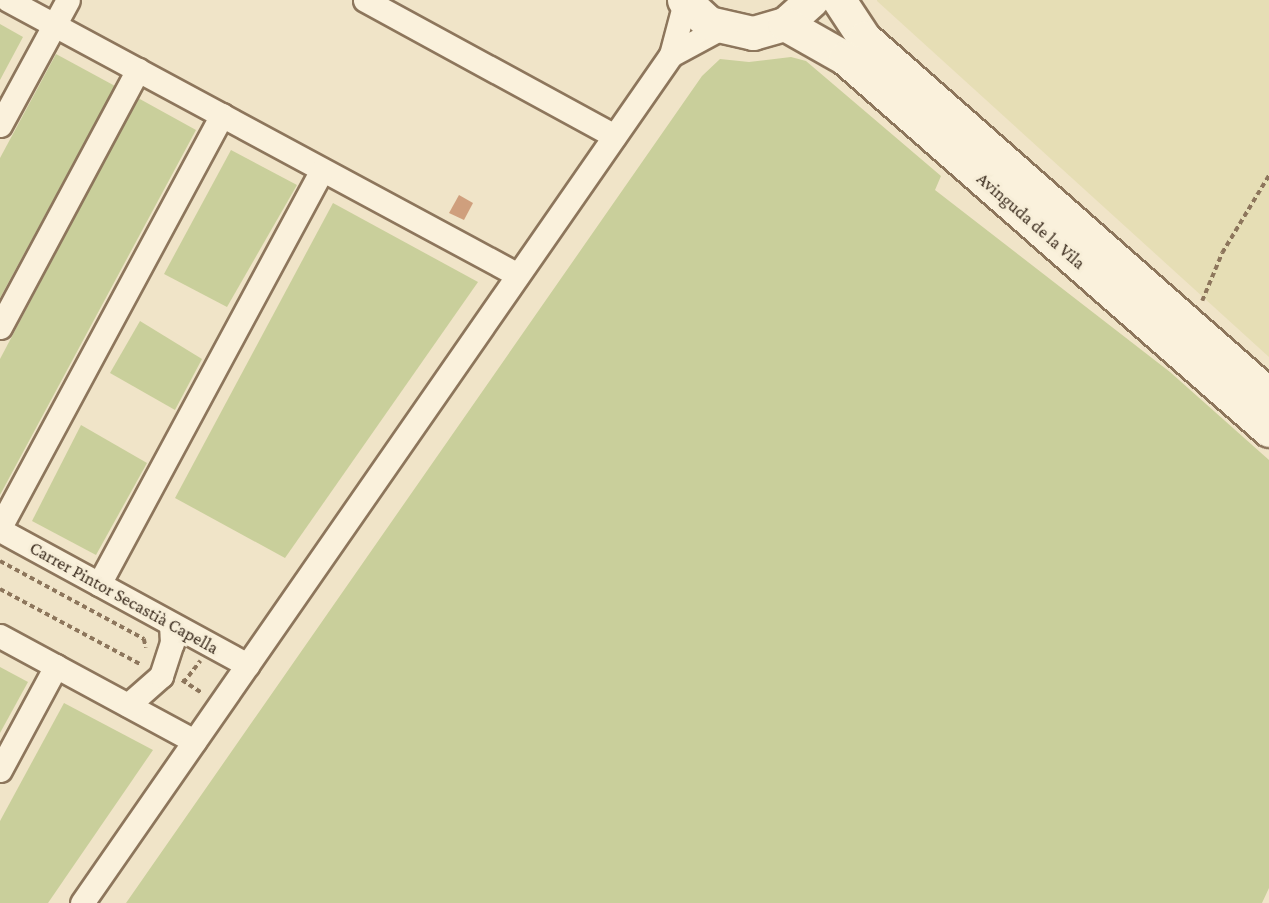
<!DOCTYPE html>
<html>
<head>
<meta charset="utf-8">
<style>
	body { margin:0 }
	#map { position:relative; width:1269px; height:903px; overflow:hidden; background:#f0e4c8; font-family:"Crimson Pro",serif }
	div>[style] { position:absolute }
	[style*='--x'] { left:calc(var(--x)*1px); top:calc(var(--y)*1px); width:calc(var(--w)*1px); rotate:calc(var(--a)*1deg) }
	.farmland>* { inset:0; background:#e6deb5 }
	.green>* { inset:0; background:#c9cf9b }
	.building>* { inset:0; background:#cf9f7d }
	.path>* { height:3.5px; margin-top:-1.75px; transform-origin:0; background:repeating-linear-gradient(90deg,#8d765c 0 5px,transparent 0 8.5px) }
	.roads { filter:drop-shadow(2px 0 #8d765c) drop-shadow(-2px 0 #8d765c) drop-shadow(0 2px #8d765c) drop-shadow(0 -2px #8d765c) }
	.street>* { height:23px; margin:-11.5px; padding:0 11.5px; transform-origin:11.5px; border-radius:11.5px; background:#faf1dc }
	.secondary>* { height:33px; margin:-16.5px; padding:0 16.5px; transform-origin:16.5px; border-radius:16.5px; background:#faf1dc }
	span { translate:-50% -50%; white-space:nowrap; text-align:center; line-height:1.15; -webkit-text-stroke:6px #f7eed8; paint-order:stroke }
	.street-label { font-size:18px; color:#3d2e20 }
</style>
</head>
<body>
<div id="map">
	<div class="farmland">
		<i style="clip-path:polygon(877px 0,1269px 0,1269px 357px,877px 1px)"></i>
	</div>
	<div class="green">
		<i style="clip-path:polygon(0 24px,23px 37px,0 80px)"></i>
		<i style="clip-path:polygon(56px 54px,115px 86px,0 298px,0 158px)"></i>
		<i style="clip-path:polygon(791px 57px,806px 61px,941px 176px,935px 190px,1170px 372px,1269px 460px,1269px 888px,1262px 903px,126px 903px,702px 76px,720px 59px,749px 62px)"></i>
		<i style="clip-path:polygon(138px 98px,196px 130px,0 495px,0 359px)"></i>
		<i style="clip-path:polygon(231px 150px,297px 185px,227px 307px,164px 274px)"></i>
		<i style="clip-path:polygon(333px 203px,478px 282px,285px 558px,175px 498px)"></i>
		<i style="clip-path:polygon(140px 321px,202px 359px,175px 410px,110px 373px)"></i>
		<i style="clip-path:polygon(81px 425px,147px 463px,96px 555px,32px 521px)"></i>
		<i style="clip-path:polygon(0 667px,28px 682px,0 733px)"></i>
		<i style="clip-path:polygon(64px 703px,153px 750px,48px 903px,0 903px,0 821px)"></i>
	</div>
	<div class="building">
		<i style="clip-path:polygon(459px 195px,473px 203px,464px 220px,449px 213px)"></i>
	</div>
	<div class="path">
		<i style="--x:1202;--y:301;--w:52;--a:-67.4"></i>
		<i style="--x:1222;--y:253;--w:91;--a:-58.9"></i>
		<i style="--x:0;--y:561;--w:164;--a:28.4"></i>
		<i style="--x:144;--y:639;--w:9;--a:77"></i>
		<i style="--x:0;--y:589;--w:161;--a:28.2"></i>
		<i style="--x:182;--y:680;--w:24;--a:33"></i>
		<i style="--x:183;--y:683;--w:28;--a:-52"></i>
	</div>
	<div class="roads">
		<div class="street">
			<i style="--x:8;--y:0;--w:579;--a:28.33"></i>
			<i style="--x:365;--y:0;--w:284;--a:28.6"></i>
			<i style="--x:671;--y:55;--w:57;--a:-28.4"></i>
			<i style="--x:0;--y:125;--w:142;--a:-61.5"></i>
			<i style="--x:0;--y:327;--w:292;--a:-61.8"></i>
			<i style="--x:0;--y:527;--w:468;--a:-61.7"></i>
			<i style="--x:0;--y:530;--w:282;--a:28.6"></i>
			<i style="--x:99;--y:584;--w:470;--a:-61.7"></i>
			<i style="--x:0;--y:636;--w:221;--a:28.4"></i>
			<i style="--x:128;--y:705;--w:44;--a:-41.3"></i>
			<i style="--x:161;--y:676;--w:35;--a:-72"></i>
			<i style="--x:172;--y:643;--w:19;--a:-93"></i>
			<i style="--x:0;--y:770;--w:118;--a:-61.7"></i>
			<i style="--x:82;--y:903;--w:1032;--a:-55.22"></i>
			<i style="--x:671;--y:55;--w:55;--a:-75.2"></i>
		</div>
		<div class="secondary">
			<i style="--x:684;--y:0;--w:34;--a:43"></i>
			<i style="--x:709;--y:23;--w:45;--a:12.8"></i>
			<i style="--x:753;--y:33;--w:33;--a:-16"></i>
			<i style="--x:785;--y:24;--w:36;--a:-42"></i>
			<i style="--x:839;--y:0;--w:45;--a:56.7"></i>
			<i style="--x:864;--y:38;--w:540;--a:41.4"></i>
			<i style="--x:785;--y:24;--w:69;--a:29.5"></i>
			<i style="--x:845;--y:58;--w:564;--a:41.26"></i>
		</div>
	</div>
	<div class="street-label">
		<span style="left:1031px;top:221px;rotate:41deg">Avinguda de la Vila</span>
		<span style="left:124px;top:598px;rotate:29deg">Carrer Pintor Secastià Capella</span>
	</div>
</div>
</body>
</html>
